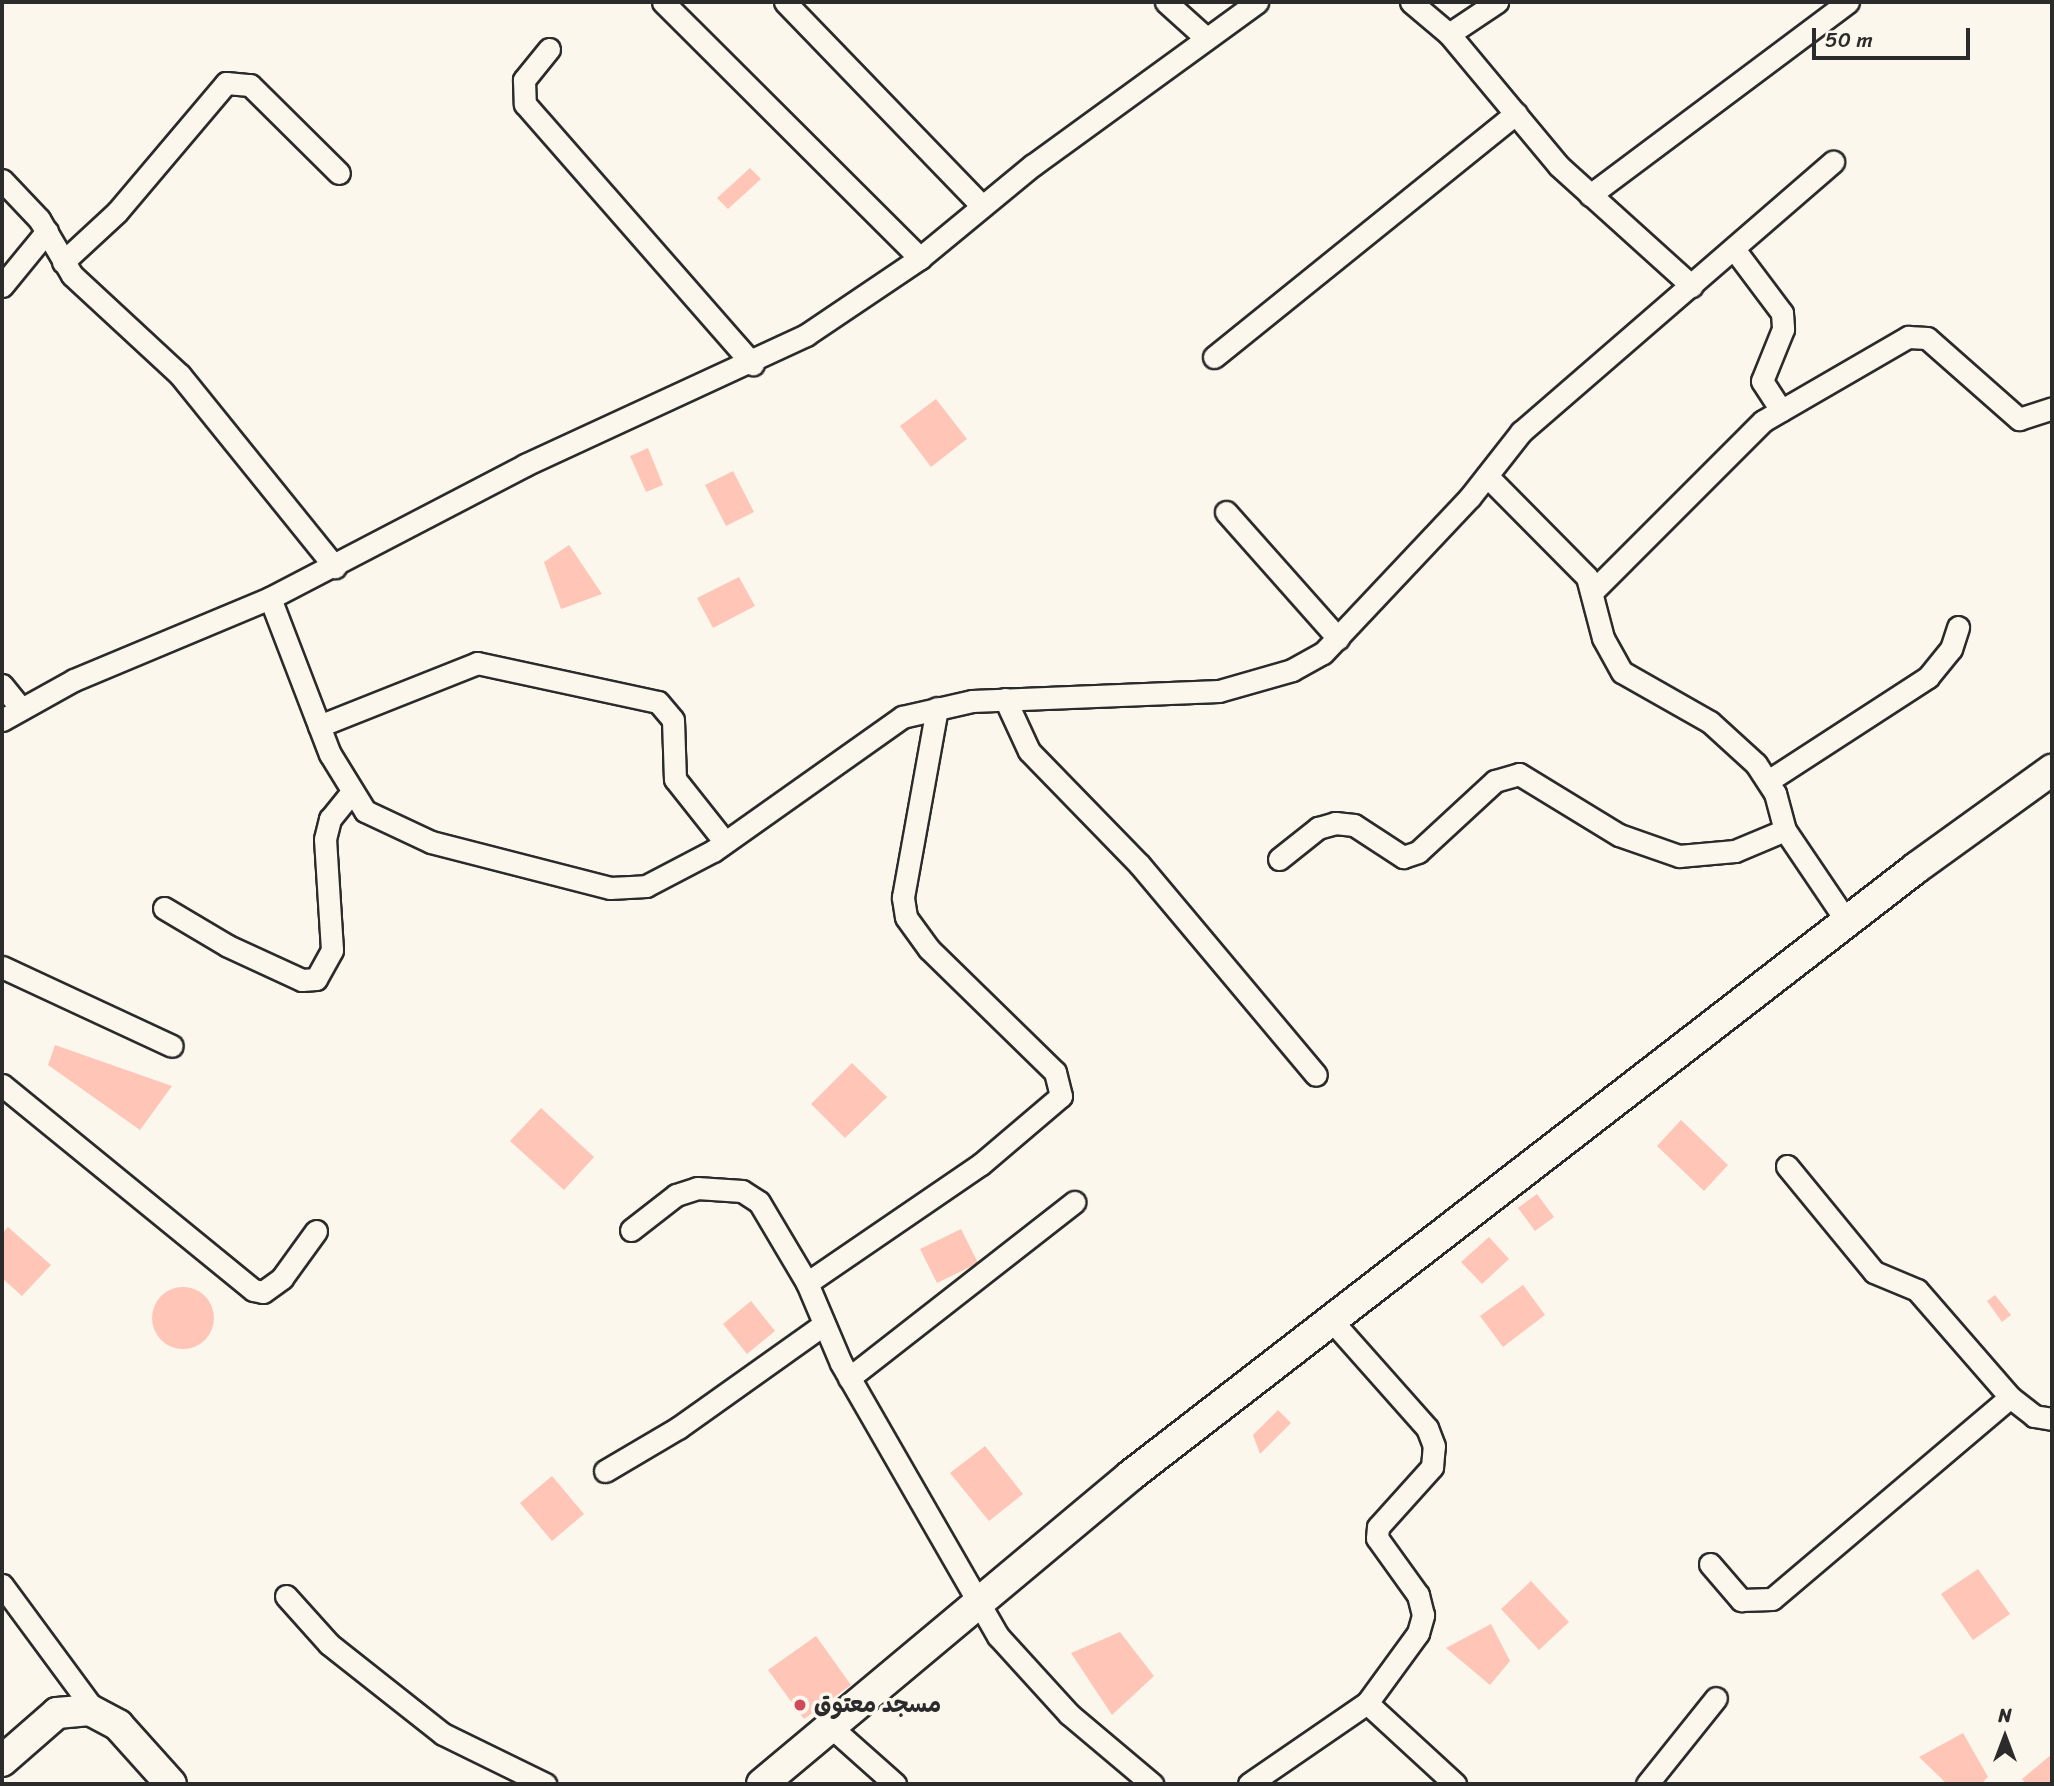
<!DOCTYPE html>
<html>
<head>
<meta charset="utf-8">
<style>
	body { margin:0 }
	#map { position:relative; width:2054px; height:1786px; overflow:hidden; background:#fbf7ec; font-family:Sriracha,"Playpen Sans Arabic",sans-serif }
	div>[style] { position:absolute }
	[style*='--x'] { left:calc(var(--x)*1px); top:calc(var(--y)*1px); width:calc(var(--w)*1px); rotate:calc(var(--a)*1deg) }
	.building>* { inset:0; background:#ffc5b7 }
	.round { border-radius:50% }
	.roads { filter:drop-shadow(2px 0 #2b2b2b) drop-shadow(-2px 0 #2b2b2b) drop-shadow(0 2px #2b2b2b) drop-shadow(0 -2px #2b2b2b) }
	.street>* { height:21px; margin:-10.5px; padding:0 10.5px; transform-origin:10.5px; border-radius:10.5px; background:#fbf7ec }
	.secondary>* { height:30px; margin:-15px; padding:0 15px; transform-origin:15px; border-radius:15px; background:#fbf7ec }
	.dots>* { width:19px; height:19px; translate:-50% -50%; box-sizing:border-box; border:4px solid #fbf7ec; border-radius:50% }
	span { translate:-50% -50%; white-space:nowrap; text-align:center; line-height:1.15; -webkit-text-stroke:7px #fbf7ec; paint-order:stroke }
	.poi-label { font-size:23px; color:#2b2b2b; font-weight:700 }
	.left { translate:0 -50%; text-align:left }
	.frame { position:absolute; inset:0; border:4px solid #2b2b2b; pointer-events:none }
	.north { position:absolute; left:1970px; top:1702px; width:70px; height:70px; -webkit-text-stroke:5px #fbf7ec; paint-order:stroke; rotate:0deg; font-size:19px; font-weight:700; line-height:28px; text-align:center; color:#2b2b2b }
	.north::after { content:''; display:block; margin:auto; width:24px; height:32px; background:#2b2b2b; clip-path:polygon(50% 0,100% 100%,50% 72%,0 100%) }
	.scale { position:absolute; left:1812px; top:28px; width:158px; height:32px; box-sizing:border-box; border:4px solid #2b2b2b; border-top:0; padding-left:9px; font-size:21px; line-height:24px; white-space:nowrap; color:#2b2b2b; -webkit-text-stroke:5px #fbf7ec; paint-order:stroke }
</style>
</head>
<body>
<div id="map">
	<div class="building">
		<i style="clip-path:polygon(750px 168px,761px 179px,728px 209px,717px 198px)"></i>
		<i style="clip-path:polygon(936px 399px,967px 439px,931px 467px,900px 426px)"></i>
		<i style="clip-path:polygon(648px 448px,663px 485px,646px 492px,630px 456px)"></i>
		<i style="clip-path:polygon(733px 471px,754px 512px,726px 526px,705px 485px)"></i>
		<i style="clip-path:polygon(569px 545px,602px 594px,561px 609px,544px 562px)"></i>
		<i style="clip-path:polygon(739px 577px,755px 606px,713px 628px,697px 598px)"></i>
		<i style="clip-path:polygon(55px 1045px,172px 1086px,140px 1130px,48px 1065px)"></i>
		<i style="clip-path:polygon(852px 1063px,887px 1097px,845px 1138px,811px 1104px)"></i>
		<i style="clip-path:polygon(541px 1108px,594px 1157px,564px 1190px,510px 1141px)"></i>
		<i style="clip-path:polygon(1681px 1120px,1728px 1165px,1704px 1191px,1657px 1146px)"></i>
		<i style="clip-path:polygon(1537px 1194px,1554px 1217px,1535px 1231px,1518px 1208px)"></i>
		<i style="clip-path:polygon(8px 1227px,51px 1265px,22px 1296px,2px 1278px,2px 1234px)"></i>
		<i style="clip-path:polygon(961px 1229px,978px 1263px,937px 1283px,920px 1249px)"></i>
		<i style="clip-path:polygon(1489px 1237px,1509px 1259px,1482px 1284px,1461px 1262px)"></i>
		<i style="clip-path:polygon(1523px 1285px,1545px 1315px,1503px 1347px,1480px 1316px)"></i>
		<i class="round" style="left:152px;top:1287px;width:62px;height:62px"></i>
		<i style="clip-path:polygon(1995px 1295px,2011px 1315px,2002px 1322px,1987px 1301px)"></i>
		<i style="clip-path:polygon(751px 1301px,775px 1331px,747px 1354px,723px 1324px)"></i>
		<i style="clip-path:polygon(1278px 1410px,1291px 1423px,1260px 1454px,1253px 1435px)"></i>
		<i style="clip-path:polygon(985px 1446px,1023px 1494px,989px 1521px,950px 1473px)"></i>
		<i style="clip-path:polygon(552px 1476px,584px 1514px,552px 1541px,520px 1503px)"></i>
		<i style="clip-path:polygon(1978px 1569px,2010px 1614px,1973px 1640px,1941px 1594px)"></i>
		<i style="clip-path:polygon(1531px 1581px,1569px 1622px,1539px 1650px,1501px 1609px)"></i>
		<i style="clip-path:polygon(1491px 1624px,1510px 1661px,1490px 1685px,1446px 1648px)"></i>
		<i style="clip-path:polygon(1120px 1632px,1154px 1676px,1112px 1715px,1071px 1653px)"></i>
		<i style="clip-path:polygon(816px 1636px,851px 1685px,804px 1719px,768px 1670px)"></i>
		<i style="clip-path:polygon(1963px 1733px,1988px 1777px,1981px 1784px,1947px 1784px,1919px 1757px)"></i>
		<i style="clip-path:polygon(2052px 1754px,2052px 1784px,2026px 1784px,2022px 1779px)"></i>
	</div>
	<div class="roads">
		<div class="street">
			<i style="--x:663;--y:2;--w:363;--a:44.9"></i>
			<i style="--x:785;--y:2;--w:284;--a:46"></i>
			<i style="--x:1166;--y:2;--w:54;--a:42"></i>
			<i style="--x:1411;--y:2;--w:50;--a:40.1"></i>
			<i style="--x:1449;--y:34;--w:172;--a:50.2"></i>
			<i style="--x:1559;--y:166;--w:179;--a:42.1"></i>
			<i style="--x:1449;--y:34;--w:58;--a:-33.7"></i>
			<i style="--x:549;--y:49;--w:40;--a:129"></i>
			<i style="--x:524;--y:80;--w:24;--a:88"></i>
			<i style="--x:525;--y:104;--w:346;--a:48.8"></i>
			<i style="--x:2;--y:180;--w:54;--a:46.5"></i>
			<i style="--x:39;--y:219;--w:65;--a:59.5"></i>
			<i style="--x:72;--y:275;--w:147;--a:42.8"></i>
			<i style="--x:180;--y:375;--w:247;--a:51.1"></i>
			<i style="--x:1590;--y:195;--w:322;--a:-36.8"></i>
			<i style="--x:1734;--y:249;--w:80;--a:53.1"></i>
			<i style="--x:1782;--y:313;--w:16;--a:86"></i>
			<i style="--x:1783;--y:329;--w:56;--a:112"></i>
			<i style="--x:1762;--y:381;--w:35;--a:57"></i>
			<i style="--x:63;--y:262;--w:74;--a:-42.8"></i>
			<i style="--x:117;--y:212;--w:169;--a:-49.8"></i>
			<i style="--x:226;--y:83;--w:24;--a:5"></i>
			<i style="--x:250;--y:85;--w:125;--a:44.7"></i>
			<i style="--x:2;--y:286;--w:71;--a:-50.7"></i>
			<i style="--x:1214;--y:357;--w:388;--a:-38.9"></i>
			<i style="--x:1487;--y:476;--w:142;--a:45.3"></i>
			<i style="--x:1587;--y:577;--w:63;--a:75.3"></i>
			<i style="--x:1603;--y:638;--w:39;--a:61"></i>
			<i style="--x:1622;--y:672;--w:101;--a:29.6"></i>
			<i style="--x:1710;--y:722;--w:62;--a:42.4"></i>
			<i style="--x:1756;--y:764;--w:35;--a:57"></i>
			<i style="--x:1775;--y:793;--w:38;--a:75"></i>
			<i style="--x:1785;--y:830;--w:111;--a:56"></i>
			<i style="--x:1226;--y:512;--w:169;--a:48.4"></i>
			<i style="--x:1593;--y:591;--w:240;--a:-45"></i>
			<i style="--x:1763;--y:421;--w:168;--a:-30.1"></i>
			<i style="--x:1908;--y:337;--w:19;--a:3"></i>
			<i style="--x:1927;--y:338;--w:123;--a:41.4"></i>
			<i style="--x:2019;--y:419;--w:35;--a:-18"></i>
			<i style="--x:270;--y:598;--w:167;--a:69"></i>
			<i style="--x:330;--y:754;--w:67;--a:58.4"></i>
			<i style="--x:365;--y:811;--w:73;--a:25.2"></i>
			<i style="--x:431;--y:842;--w:185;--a:14.4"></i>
			<i style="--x:610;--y:888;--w:36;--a:-3"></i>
			<i style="--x:646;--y:886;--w:76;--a:-27.6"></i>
			<i style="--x:713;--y:851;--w:232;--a:-35.3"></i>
			<i style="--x:902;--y:717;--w:72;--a:-12.9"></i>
			<i style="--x:972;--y:701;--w:247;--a:-2.3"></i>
			<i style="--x:1219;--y:691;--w:76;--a:-16"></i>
			<i style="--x:1292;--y:670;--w:35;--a:-29"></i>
			<i style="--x:1323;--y:653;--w:214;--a:-46.7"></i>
			<i style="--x:1470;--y:497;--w:83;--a:-51.9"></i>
			<i style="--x:1521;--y:432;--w:413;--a:-40.9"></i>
			<i style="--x:2;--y:685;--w:28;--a:51"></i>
			<i style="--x:1005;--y:699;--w:57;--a:65.2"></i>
			<i style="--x:1029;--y:751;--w:158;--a:45.8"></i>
			<i style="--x:1139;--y:864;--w:275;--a:50"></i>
			<i style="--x:2;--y:720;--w:82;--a:-29.1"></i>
			<i style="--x:74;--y:680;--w:212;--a:-22.7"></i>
			<i style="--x:270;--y:598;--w:288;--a:-27.5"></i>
			<i style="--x:525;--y:465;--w:310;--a:-24.8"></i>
			<i style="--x:806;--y:335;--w:138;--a:-34"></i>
			<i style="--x:920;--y:258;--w:146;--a:-39.5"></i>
			<i style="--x:1033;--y:165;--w:277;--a:-36"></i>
			<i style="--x:319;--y:726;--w:170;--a:-21.7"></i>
			<i style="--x:477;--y:663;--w:185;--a:12.2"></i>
			<i style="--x:658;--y:702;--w:23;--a:50"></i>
			<i style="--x:673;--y:720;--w:59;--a:88.1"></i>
			<i style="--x:675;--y:779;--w:80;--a:51.6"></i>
			<i style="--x:1768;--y:781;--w:191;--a:-33"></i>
			<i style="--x:1928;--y:677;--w:36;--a:-51"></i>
			<i style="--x:1951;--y:649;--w:23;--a:-72"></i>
			<i style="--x:1279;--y:859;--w:50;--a:-38.5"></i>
			<i style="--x:1318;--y:828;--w:18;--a:-16"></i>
			<i style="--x:1335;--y:823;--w:19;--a:6"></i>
			<i style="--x:1354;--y:825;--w:59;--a:33.1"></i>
			<i style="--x:1403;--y:857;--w:16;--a:-18"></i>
			<i style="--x:1418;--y:852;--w:105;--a:-42.7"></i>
			<i style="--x:1495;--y:781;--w:25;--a:-16"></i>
			<i style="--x:1519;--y:774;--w:117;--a:31.4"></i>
			<i style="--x:1619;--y:835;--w:64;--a:19.3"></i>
			<i style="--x:1679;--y:856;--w:56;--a:-5.1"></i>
			<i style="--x:1735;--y:851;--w:54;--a:-22.8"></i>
			<i style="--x:164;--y:908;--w:74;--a:30.7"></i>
			<i style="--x:228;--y:946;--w:81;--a:24.7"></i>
			<i style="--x:302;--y:980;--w:14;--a:-4"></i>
			<i style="--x:316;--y:979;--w:33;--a:-61"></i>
			<i style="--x:332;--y:950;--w:111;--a:-93.6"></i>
			<i style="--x:325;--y:839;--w:21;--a:-76"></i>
			<i style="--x:330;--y:819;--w:32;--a:-51"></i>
			<i style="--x:2;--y:967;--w:187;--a:24.9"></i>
			<i style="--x:2;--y:1085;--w:324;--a:39.2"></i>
			<i style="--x:253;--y:1290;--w:10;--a:11"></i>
			<i style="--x:263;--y:1292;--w:24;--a:-36"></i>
			<i style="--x:282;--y:1278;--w:58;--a:-54.1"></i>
			<i style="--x:1787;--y:1166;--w:137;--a:50.6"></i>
			<i style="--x:1874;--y:1272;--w:47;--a:22.7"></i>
			<i style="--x:1917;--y:1290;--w:142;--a:49"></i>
			<i style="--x:2010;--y:1397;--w:31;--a:38"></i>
			<i style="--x:2034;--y:1416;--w:18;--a:9"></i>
			<i style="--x:631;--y:1230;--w:57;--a:-37.9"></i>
			<i style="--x:676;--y:1195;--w:22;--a:-18"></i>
			<i style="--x:697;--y:1188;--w:45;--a:3.8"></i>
			<i style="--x:742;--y:1191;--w:20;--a:33"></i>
			<i style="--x:759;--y:1202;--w:94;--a:59.3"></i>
			<i style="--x:807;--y:1283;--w:87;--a:67"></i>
			<i style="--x:841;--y:1363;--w:315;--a:60.1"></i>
			<i style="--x:998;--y:1636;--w:105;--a:47.7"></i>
			<i style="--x:1069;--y:1714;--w:109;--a:40.1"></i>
			<i style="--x:807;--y:1283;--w:211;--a:-34.4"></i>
			<i style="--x:981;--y:1164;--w:105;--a:-40.4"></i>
			<i style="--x:1061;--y:1096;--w:25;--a:-104"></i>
			<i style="--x:1055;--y:1072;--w:176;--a:-135.7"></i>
			<i style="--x:929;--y:949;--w:39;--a:-126"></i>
			<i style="--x:906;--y:917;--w:20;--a:-99"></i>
			<i style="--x:903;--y:897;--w:192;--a:-79.8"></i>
			<i style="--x:849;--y:1378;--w:286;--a:-38"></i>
			<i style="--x:605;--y:1471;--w:85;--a:-30.5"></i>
			<i style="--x:678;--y:1428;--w:178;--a:-35.4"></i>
			<i style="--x:1710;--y:1564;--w:48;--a:49.3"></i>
			<i style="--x:1741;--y:1600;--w:31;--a:-2"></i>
			<i style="--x:1772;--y:1599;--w:312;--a:-40.3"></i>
			<i style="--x:2;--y:1585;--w:157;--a:53.6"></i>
			<i style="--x:286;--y:1596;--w:64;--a:48.1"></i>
			<i style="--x:329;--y:1644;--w:145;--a:38.3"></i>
			<i style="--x:443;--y:1734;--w:114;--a:26.1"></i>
			<i style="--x:1367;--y:1703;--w:120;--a:42.6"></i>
			<i style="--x:831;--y:1727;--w:86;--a:41.7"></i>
			<i style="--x:1249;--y:1784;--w:143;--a:-34.5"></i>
			<i style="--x:1367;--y:1703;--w:87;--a:-53.9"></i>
			<i style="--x:1418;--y:1633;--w:19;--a:-74"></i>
			<i style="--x:1423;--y:1615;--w:21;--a:-104"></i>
			<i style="--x:1418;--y:1595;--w:70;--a:-125.7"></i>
			<i style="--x:1377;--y:1538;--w:11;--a:-85"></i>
			<i style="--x:1378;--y:1527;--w:81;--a:-48"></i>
			<i style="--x:1432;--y:1467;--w:21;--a:-85"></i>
			<i style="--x:1434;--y:1446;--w:19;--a:-111"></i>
			<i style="--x:1427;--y:1428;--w:143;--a:-131.6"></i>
			<i style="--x:1647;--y:1784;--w:110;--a:-51.3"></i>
		</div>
		<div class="secondary">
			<i style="--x:2;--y:1761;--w:73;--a:-41.1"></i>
			<i style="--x:57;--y:1713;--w:33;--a:-5"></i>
			<i style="--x:90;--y:1710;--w:32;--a:28"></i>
			<i style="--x:118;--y:1725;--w:79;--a:48.1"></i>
			<i style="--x:762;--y:1784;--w:480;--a:-39.9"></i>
			<i style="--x:1130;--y:1476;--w:994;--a:-37.72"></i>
			<i style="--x:1916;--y:868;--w:168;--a:-35.8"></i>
		</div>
	</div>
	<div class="dots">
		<i style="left:800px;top:1705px;background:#d1495b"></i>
	</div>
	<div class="poi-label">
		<span class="left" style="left:814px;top:1705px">مسجد معتوق</span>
	</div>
	<div class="frame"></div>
	<div class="north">N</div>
	<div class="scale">50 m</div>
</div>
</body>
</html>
